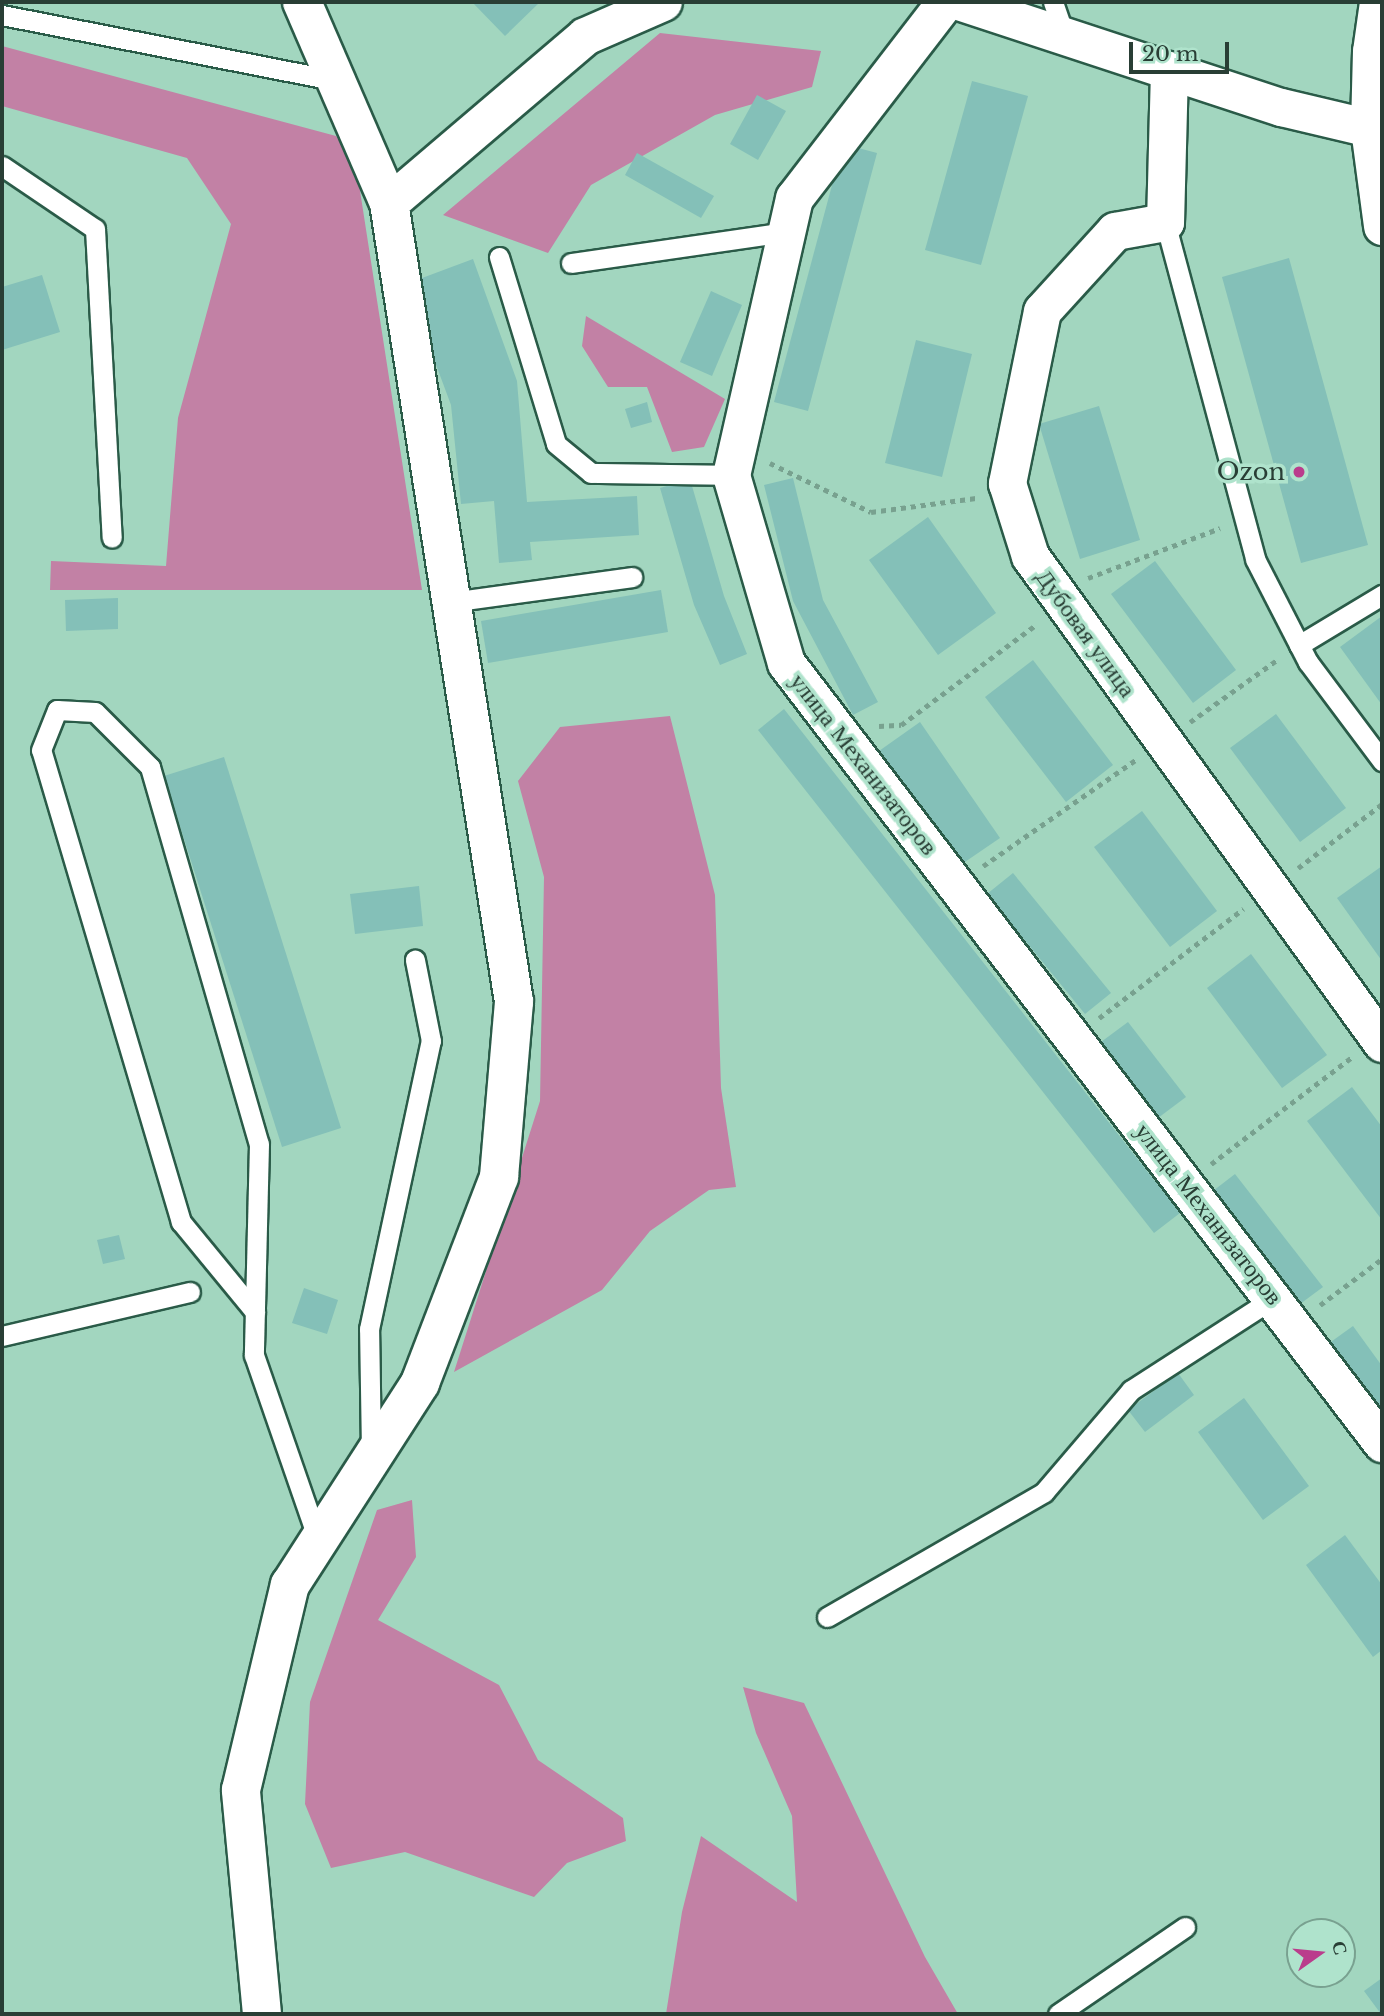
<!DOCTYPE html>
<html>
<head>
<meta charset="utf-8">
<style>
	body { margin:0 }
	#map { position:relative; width:1384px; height:2016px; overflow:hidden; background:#a2d6bf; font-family:"Libre Baskerville",serif }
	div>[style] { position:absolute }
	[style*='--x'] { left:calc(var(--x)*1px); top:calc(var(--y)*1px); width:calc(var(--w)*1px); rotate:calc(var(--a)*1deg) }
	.forest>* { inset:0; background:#c281a5 }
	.building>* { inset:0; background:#84c0b8 }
	.path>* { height:4.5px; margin-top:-2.25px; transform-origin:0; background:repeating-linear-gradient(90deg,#78a18f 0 5px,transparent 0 10px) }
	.roads { filter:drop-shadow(2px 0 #2a5b48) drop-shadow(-2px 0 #2a5b48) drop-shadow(0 2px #2a5b48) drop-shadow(0 -2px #2a5b48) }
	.service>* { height:19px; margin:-9.5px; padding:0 9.5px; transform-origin:9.5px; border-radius:9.5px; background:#fff }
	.minor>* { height:37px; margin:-18.5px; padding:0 18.5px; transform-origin:18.5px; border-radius:18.5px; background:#fff }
	.tertiary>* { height:38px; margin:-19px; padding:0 19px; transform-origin:19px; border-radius:19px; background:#fff }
	.dots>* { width:19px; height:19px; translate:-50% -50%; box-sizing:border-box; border:4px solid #afe3cc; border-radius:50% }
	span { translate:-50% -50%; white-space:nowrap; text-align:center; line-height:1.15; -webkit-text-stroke:7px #afe3cc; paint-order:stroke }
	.poi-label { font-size:24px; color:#293e35 }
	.right { translate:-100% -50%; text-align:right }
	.street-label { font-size:24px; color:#293e35 }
	.frame { position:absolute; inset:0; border:4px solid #293e35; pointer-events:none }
	.north { position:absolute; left:1286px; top:1918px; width:70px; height:70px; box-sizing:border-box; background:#afe3cc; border:2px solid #79a190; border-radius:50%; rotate:75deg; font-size:19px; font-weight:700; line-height:28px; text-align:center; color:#293e35 }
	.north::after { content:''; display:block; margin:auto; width:24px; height:32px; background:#ba3d8c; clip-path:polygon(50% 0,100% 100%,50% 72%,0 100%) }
	.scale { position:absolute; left:1129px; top:42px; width:100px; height:32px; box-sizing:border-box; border:4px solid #293e35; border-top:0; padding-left:9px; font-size:21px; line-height:24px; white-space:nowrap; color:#293e35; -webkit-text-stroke:5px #afe3cc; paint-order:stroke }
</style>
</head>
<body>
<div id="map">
	<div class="forest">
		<i style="clip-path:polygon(660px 33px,821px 51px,812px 87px,715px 115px,591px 185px,548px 253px,443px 215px)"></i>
		<i style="clip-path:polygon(2px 46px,336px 136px,356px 165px,422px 590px,50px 590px,51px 561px,166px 566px,178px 418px,231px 224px,187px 158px,2px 106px)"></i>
		<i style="clip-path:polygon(586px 316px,725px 399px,704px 447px,672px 452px,647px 387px,608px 387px,582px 346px)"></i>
		<i style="clip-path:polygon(670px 716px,715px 895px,721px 1088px,736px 1187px,709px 1190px,650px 1231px,602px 1290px,454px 1372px,540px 1101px,544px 877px,518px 781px,560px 727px)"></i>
		<i style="clip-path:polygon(412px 1500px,416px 1557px,378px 1620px,499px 1685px,538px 1760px,623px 1818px,626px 1841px,567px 1863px,534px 1897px,405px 1852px,331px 1868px,305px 1804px,310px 1702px,377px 1510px)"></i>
		<i style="clip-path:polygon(743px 1687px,804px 1703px,925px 1957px,958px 2014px,666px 2014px,682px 1912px,701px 1836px,797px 1902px,792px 1816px,756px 1733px)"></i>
	</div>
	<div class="building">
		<i style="clip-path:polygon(472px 2px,540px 2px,505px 36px)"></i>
		<i style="clip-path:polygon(972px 81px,1028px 96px,981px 265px,925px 250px)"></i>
		<i style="clip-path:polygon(757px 95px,786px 111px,758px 160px,730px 144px)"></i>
		<i style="clip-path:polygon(843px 144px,877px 153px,808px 411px,774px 402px)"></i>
		<i style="clip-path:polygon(637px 153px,714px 196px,701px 218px,625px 175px)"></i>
		<i style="clip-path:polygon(1289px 258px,1368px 545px,1301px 563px,1222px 277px)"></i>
		<i style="clip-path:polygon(473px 259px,517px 381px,527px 502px,637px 496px,639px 535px,530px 542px,532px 560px,499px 563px,494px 501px,461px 504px,451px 405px,406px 284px)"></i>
		<i style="clip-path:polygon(42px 275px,60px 332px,2px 350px,2px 287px)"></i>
		<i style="clip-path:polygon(711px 291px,742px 305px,712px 376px,680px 362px)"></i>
		<i style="clip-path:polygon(916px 340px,972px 354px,942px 477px,885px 463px)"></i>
		<i style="clip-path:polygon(647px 402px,652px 422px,631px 428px,625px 409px)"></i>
		<i style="clip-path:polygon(1099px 406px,1140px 540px,1080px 559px,1039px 424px)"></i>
		<i style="clip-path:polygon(793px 478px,823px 600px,878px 702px,853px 715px,793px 601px,764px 485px)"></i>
		<i style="clip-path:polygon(690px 479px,724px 596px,747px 654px,720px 665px,694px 605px,660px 488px)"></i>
		<i style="clip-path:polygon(928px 517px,996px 613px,938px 655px,869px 560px)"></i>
		<i style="clip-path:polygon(1155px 561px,1236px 670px,1193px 703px,1111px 594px)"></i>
		<i style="clip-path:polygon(661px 590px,668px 632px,488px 663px,481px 621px)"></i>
		<i style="clip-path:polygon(118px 598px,118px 629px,66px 631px,65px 600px)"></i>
		<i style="clip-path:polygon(1382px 616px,1382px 705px,1340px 647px)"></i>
		<i style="clip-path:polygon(1033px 660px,1113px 765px,1066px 802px,985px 697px)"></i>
		<i style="clip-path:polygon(784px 709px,1180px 1213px,1154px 1233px,758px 730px)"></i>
		<i style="clip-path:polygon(1276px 714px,1346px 808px,1300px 842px,1230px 748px)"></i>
		<i style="clip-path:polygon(920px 722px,1000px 838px,959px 866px,879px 751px)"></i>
		<i style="clip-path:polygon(224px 757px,341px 1128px,282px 1147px,164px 776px)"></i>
		<i style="clip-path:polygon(1142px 811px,1217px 911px,1170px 947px,1094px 847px)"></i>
		<i style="clip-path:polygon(1382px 866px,1382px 961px,1337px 898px)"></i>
		<i style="clip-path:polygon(1013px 873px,1111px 993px,1085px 1014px,987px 894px)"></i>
		<i style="clip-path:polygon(419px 886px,423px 926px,355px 934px,350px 894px)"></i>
		<i style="clip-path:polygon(1251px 954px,1327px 1055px,1282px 1088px,1207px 988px)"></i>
		<i style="clip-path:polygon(1128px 1022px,1186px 1097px,1158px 1118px,1101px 1042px)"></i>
		<i style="clip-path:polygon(1352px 1087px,1382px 1127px,1382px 1220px,1307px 1121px)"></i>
		<i style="clip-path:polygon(1235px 1174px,1323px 1287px,1296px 1307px,1209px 1194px)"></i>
		<i style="clip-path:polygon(119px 1235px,125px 1259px,103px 1264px,97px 1240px)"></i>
		<i style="clip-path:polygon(304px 1288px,338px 1300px,327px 1334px,292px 1323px)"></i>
		<i style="clip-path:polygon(1353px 1326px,1382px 1366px,1382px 1418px,1328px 1344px)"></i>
		<i style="clip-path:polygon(1178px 1373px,1194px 1395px,1145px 1432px,1128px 1410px)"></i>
		<i style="clip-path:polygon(1244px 1398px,1309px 1486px,1263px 1520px,1198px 1432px)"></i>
		<i style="clip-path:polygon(1345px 1535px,1382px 1585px,1382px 1650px,1373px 1657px,1306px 1565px)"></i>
		<i style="clip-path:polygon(1382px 1978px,1382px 2014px,1381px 2014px,1364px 1991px)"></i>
	</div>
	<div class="path">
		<i style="--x:770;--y:463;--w:112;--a:25.9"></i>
		<i style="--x:871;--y:512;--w:106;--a:-7.6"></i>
		<i style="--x:1088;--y:578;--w:141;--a:-20.7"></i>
		<i style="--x:1190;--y:722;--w:107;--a:-35.5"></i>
		<i style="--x:879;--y:726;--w:22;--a:-3"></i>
		<i style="--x:901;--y:725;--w:169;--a:-36.6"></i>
		<i style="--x:983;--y:866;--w:188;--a:-34.8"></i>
		<i style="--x:1298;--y:868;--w:106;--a:-37.3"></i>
		<i style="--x:1099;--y:1018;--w:181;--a:-37.1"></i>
		<i style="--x:1211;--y:1164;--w:177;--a:-37.2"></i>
		<i style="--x:1320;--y:1305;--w:77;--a:-36.6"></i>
	</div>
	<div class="roads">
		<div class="service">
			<i style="--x:1053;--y:2;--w:36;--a:71"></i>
			<i style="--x:2;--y:15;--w:341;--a:11.1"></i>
			<i style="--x:2;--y:166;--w:112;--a:34.1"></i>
			<i style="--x:95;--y:229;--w:309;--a:86.9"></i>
			<i style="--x:1165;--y:222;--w:349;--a:75"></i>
			<i style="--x:1255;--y:559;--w:116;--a:62.8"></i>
			<i style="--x:1308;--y:662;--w:124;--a:53.2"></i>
			<i style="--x:499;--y:257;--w:195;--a:73"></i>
			<i style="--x:556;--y:444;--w:45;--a:39.6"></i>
			<i style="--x:591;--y:473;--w:140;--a:0.8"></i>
			<i style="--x:571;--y:263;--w:217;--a:-8.2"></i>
			<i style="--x:450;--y:602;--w:184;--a:-7.8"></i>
			<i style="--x:1299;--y:645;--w:97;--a:-31.1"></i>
			<i style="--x:255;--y:1312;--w:117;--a:-129.4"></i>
			<i style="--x:181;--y:1222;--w:492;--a:-106.5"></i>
			<i style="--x:41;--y:750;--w:43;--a:-68.2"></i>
			<i style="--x:57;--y:710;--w:38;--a:3"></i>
			<i style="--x:95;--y:712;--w:78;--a:45"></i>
			<i style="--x:150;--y:767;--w:392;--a:73.9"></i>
			<i style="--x:259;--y:1144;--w:211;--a:91.4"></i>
			<i style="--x:254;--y:1355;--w:196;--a:70.9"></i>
			<i style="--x:2;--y:1336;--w:193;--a:-13.2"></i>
			<i style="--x:371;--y:1451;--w:122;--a:-90.9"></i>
			<i style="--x:369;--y:1329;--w:295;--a:-77.9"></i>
			<i style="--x:431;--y:1041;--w:83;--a:-101.2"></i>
			<i style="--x:827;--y:1617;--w:250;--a:-29.9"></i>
			<i style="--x:1044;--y:1492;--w:134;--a:-49.5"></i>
			<i style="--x:1131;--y:1390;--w:170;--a:-32.8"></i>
			<i style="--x:1058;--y:2014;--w:154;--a:-34.4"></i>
		</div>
		<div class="minor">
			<i style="--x:945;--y:2;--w:247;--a:127.6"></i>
			<i style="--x:794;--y:198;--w:284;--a:102.8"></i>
			<i style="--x:731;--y:475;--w:196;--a:73.7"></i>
			<i style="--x:786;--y:663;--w:982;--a:52.62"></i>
			<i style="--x:961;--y:2;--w:337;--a:18.2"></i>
			<i style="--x:1281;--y:107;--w:90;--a:13.4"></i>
			<i style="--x:1378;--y:2;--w:49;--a:98.1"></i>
			<i style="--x:1371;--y:51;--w:77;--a:91.5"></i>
			<i style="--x:1369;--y:128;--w:99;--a:82.4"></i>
			<i style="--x:1169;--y:70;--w:152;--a:91.5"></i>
			<i style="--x:1165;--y:222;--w:51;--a:169.8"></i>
			<i style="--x:1115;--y:231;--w:108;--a:132.4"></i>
			<i style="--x:1042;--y:311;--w:176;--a:101.5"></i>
			<i style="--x:1007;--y:483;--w:77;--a:72.5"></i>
			<i style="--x:1030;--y:556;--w:601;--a:54.14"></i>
			<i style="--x:389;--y:203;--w:257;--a:-40.4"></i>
			<i style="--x:585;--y:36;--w:85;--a:-23.6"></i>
		</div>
		<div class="tertiary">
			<i style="--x:262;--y:2014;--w:225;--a:-95.4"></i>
			<i style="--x:241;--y:1790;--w:211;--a:-76.6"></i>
			<i style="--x:290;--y:1585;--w:240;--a:-57.2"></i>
			<i style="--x:420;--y:1383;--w:221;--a:-69"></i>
			<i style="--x:499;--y:1177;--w:176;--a:-85.1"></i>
			<i style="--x:514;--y:1002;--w:809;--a:-98.89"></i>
			<i style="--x:389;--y:203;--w:219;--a:-113.4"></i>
		</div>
	</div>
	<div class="dots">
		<i style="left:1299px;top:472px;background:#ba3d8c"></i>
	</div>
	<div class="poi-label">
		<span class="right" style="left:1285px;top:472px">Ozon</span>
	</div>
	<div class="street-label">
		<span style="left:1086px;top:633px;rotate:54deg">Дубовая улица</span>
		<span style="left:864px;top:764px;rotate:52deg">улица Механизаторов</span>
		<span style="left:1209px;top:1214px;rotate:52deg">улица Механизаторов</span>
	</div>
	<div class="frame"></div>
	<div class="north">С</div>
	<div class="scale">20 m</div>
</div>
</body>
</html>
